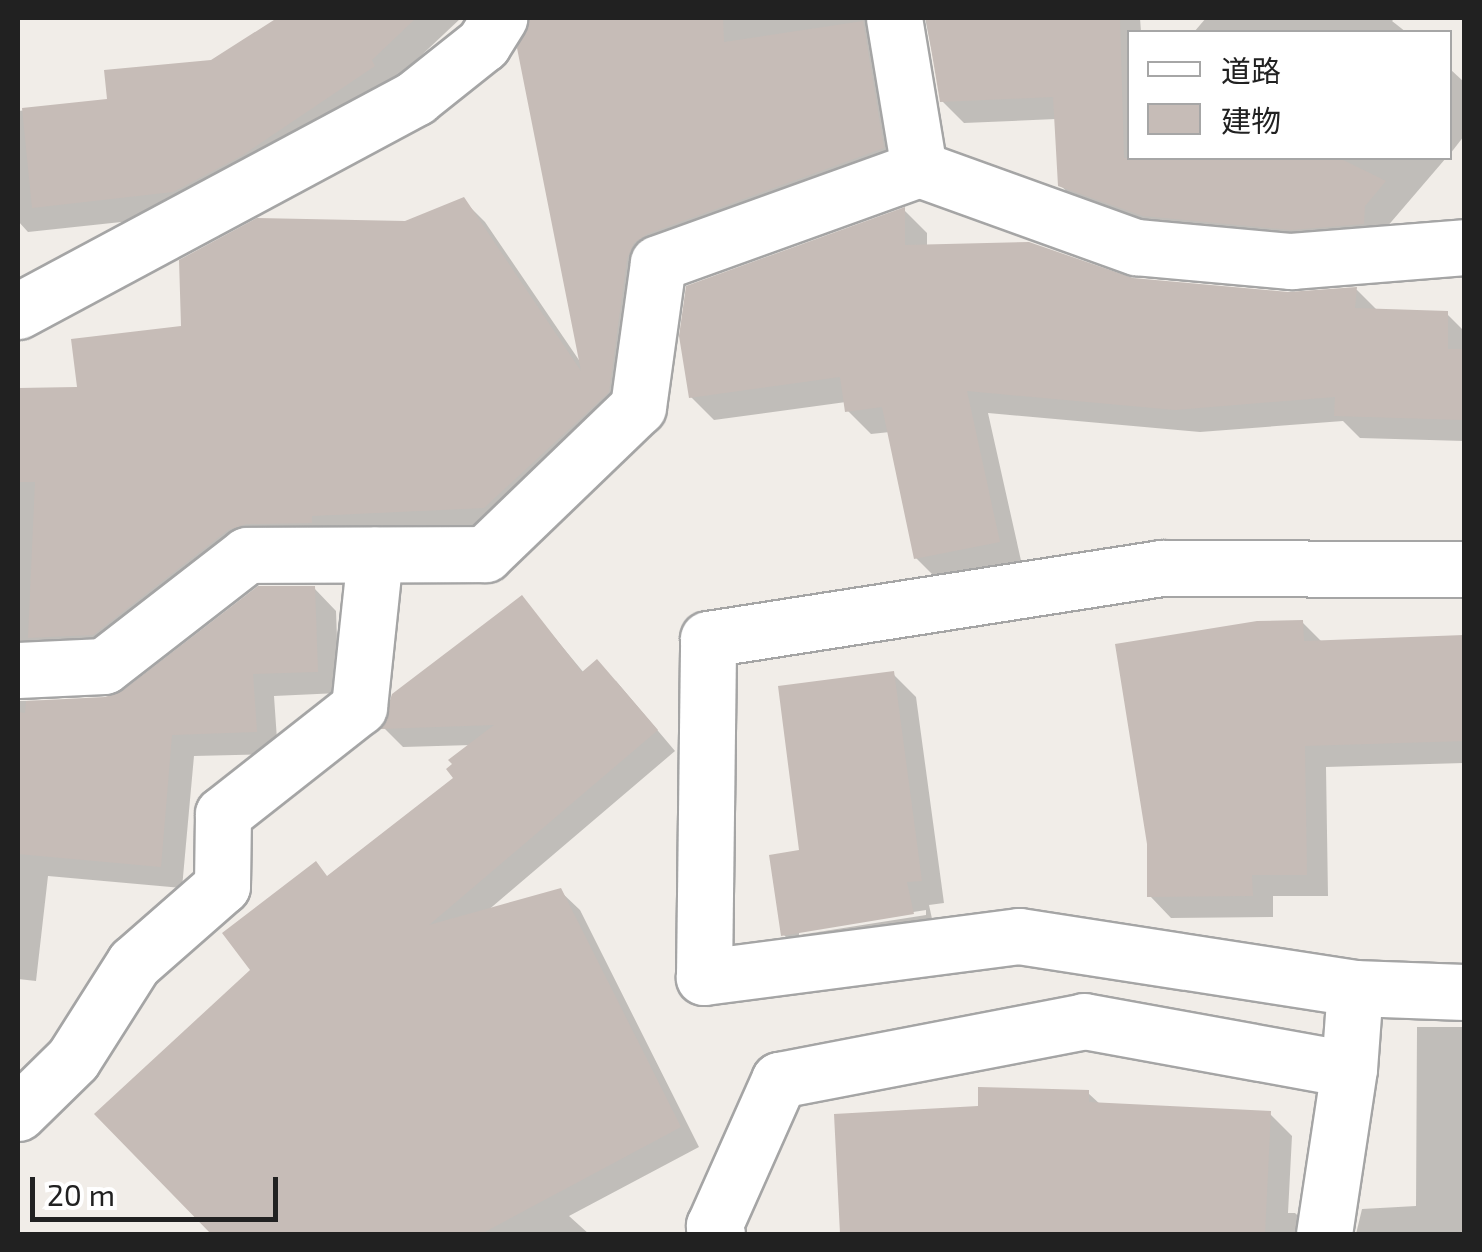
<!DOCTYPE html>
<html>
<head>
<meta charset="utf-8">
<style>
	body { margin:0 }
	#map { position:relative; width:1482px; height:1252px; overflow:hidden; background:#f1ede8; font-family:"Exo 2","Noto Sans JP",sans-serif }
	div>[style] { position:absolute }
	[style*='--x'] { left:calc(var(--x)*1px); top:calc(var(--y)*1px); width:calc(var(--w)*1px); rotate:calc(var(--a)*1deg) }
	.shadow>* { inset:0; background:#0003 }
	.building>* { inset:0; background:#c6bcb7 }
	.roads { filter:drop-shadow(2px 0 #a5a5a5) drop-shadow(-2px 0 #a5a5a5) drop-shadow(0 2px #a5a5a5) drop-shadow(0 -2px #a5a5a5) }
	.street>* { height:55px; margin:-27.5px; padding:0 27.5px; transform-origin:27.5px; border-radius:27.5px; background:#fff }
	span { translate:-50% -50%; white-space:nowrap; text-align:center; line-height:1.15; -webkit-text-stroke:9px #fff; paint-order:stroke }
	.frame { position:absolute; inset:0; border:20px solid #212121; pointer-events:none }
	.legend { position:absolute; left:1127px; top:30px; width:325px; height:130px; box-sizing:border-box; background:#fff; border:2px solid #a6a6a6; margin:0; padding:12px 18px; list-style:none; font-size:30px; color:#212121 }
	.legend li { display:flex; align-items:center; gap:20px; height:50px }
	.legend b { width:50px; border:2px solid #a6a6a6 }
	.scale { position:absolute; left:30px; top:1177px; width:248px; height:45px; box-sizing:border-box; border:5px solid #212121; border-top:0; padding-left:12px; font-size:30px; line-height:35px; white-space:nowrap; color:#212121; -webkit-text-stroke:8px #fff; paint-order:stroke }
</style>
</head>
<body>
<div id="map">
	<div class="shadow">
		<i style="clip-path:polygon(282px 18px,461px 18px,392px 83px,196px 214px,28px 232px,18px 221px,18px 111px,110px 101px,212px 62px)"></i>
		<i style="clip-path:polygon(533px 18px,895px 18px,905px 170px,670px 255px,630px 414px,507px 529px,269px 545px,115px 656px,18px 672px,18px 391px,80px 390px,184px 328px,463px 200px,485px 222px,583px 366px,520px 48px)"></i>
		<i style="clip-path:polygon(925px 18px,1140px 18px,1141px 32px,1130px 32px,1130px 158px,1446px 158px,1386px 228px,1385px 245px,1167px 237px,1083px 207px,1060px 185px,1056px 119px,964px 123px,942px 101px)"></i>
		<i style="clip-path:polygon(1206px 18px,1395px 18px,1392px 21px,1406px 32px,1194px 32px)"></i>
		<i style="clip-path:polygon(1450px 69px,1464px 82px,1464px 136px,1450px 154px)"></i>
		<i style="clip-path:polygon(904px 210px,927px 233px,927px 247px,1133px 281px,1288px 295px,1357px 290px,1378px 311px,1447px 314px,1464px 331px,1464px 441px,1360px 438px,1343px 421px,1200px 432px,988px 413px,1022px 565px,939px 581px,916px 558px,890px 432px,871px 434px,848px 411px,846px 402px,714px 420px,691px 397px)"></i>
		<i style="clip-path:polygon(314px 588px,336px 611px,339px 693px,274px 696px,278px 754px,194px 756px,182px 888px,48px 876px,36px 981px,18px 979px,18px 701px,106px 700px)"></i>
		<i style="clip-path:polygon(522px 598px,584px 673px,616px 681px,675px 751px,486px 912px,560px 891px,580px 910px,699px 1147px,569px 1216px,589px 1234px,214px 1234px,98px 1115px,253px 970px,329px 878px,457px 778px,472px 745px,403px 747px,384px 728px)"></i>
		<i style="clip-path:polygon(1302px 622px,1323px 643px,1464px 638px,1464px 763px,1326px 767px,1328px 896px,1273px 896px,1273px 917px,1171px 918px,1150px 896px)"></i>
		<i style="clip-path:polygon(evenodd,893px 674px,916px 697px,944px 903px,929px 905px,936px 937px,806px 958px,783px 934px,893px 674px,926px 910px,926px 915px,799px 935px,799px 930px,926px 910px)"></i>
		<i style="clip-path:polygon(1417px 1027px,1464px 1027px,1464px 1234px,1356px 1234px,1362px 1209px,1416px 1206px)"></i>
		<i style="clip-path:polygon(1088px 1093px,1101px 1105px,1270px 1114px,1292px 1136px,1288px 1213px,1295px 1213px,1317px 1234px,843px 1234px,836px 1116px,980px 1108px)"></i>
	</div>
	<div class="building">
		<i style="clip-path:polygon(277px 18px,416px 18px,372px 60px,375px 66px,243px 155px,173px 192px,32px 208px,22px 108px,107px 99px,104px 70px,211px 60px)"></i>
		<i style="clip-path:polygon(530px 18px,723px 18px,724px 42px,863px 21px,884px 148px,647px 234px,634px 243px,627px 259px,609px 392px,484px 508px,312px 516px,312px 523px,246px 524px,228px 530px,93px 635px,28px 638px,35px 482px,18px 482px,18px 388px,77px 387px,71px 339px,181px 326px,179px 260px,257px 218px,405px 221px,464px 197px,581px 371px,517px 48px)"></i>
		<i style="clip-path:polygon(926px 18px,1120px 18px,1124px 158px,1339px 158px,1386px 181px,1365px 206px,1364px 224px,1291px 230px,1143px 216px,1058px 186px,1053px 97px,940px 102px)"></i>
		<i style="clip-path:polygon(905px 207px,905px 245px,1029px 242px,1133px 278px,1288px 292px,1357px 287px,1355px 308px,1448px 311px,1448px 349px,1464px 349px,1464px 420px,1334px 416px,1335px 397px,1175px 410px,967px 391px,1000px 542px,914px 559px,882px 407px,845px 412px,840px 377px,689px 398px,679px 336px,686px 286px)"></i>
		<i style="clip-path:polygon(258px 586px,315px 586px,318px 672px,253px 674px,257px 732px,172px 735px,161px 867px,18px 854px,18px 712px,25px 713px,26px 701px,105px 697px,122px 691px)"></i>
		<i style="clip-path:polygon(522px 595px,582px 672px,597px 659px,658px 730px,429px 925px,561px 888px,681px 1127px,481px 1234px,211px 1234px,94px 1114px,250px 970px,222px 933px,316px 861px,327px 876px,453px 778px,446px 769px,452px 764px,448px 760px,494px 725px,381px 729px,392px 694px)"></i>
		<i style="clip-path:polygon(1303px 620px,1304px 641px,1464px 635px,1464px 741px,1305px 746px,1307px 875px,1252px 875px,1253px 896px,1147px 897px,1147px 844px,1115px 644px,1257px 621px)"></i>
		<i style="clip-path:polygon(894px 671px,922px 881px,907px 882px,914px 914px,781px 936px,769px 855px,799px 850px,778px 686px)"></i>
		<i style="clip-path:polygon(978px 1087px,1089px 1090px,1089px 1102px,1271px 1111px,1265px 1234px,840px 1234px,834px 1114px,978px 1106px)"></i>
	</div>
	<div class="roads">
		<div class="street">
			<i style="--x:894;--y:18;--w:153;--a:80.6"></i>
			<i style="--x:919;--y:169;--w:231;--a:19.8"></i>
			<i style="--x:1136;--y:247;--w:156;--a:5.2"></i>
			<i style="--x:1291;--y:261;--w:174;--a:-4.6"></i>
			<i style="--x:18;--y:311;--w:451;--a:-28.2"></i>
			<i style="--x:415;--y:98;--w:87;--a:-38.5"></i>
			<i style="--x:483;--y:44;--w:31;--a:-58"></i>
			<i style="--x:18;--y:670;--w:86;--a:-2.7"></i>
			<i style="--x:104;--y:666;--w:181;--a:-37.8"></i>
			<i style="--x:247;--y:555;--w:238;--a:-0.2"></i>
			<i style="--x:485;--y:554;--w:212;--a:-43.9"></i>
			<i style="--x:638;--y:407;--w:145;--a:-82.1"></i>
			<i style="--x:658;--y:263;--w:277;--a:-19.8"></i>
			<i style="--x:1355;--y:988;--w:340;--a:-171.2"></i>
			<i style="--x:1019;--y:936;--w:318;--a:172.6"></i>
			<i style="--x:704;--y:977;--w:338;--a:-89.3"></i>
			<i style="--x:708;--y:639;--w:459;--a:-8.9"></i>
			<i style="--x:1161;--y:568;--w:303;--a:0.2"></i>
			<i style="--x:18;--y:1113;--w:77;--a:-44.5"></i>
			<i style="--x:73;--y:1059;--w:114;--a:-57.6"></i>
			<i style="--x:134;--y:963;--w:117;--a:-41.2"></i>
			<i style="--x:222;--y:886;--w:72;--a:-89.2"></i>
			<i style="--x:223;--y:814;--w:173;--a:-38.2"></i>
			<i style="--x:359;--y:707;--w:153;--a:-84"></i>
			<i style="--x:717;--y:1234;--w:9;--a:-111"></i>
			<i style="--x:714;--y:1226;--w:160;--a:-66"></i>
			<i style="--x:779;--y:1080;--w:311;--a:-10.9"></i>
			<i style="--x:1084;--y:1021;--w:269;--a:10.3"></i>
			<i style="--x:1324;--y:1234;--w:167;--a:-81.4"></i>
			<i style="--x:1349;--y:1069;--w:81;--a:-85.8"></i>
			<i style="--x:1355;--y:988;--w:109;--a:2.1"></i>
		</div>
	</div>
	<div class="frame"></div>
	<ul class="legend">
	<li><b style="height:12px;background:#fff"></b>道路</li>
	<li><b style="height:28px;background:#c6bcb7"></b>建物</li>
	</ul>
	<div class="scale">20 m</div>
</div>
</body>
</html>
